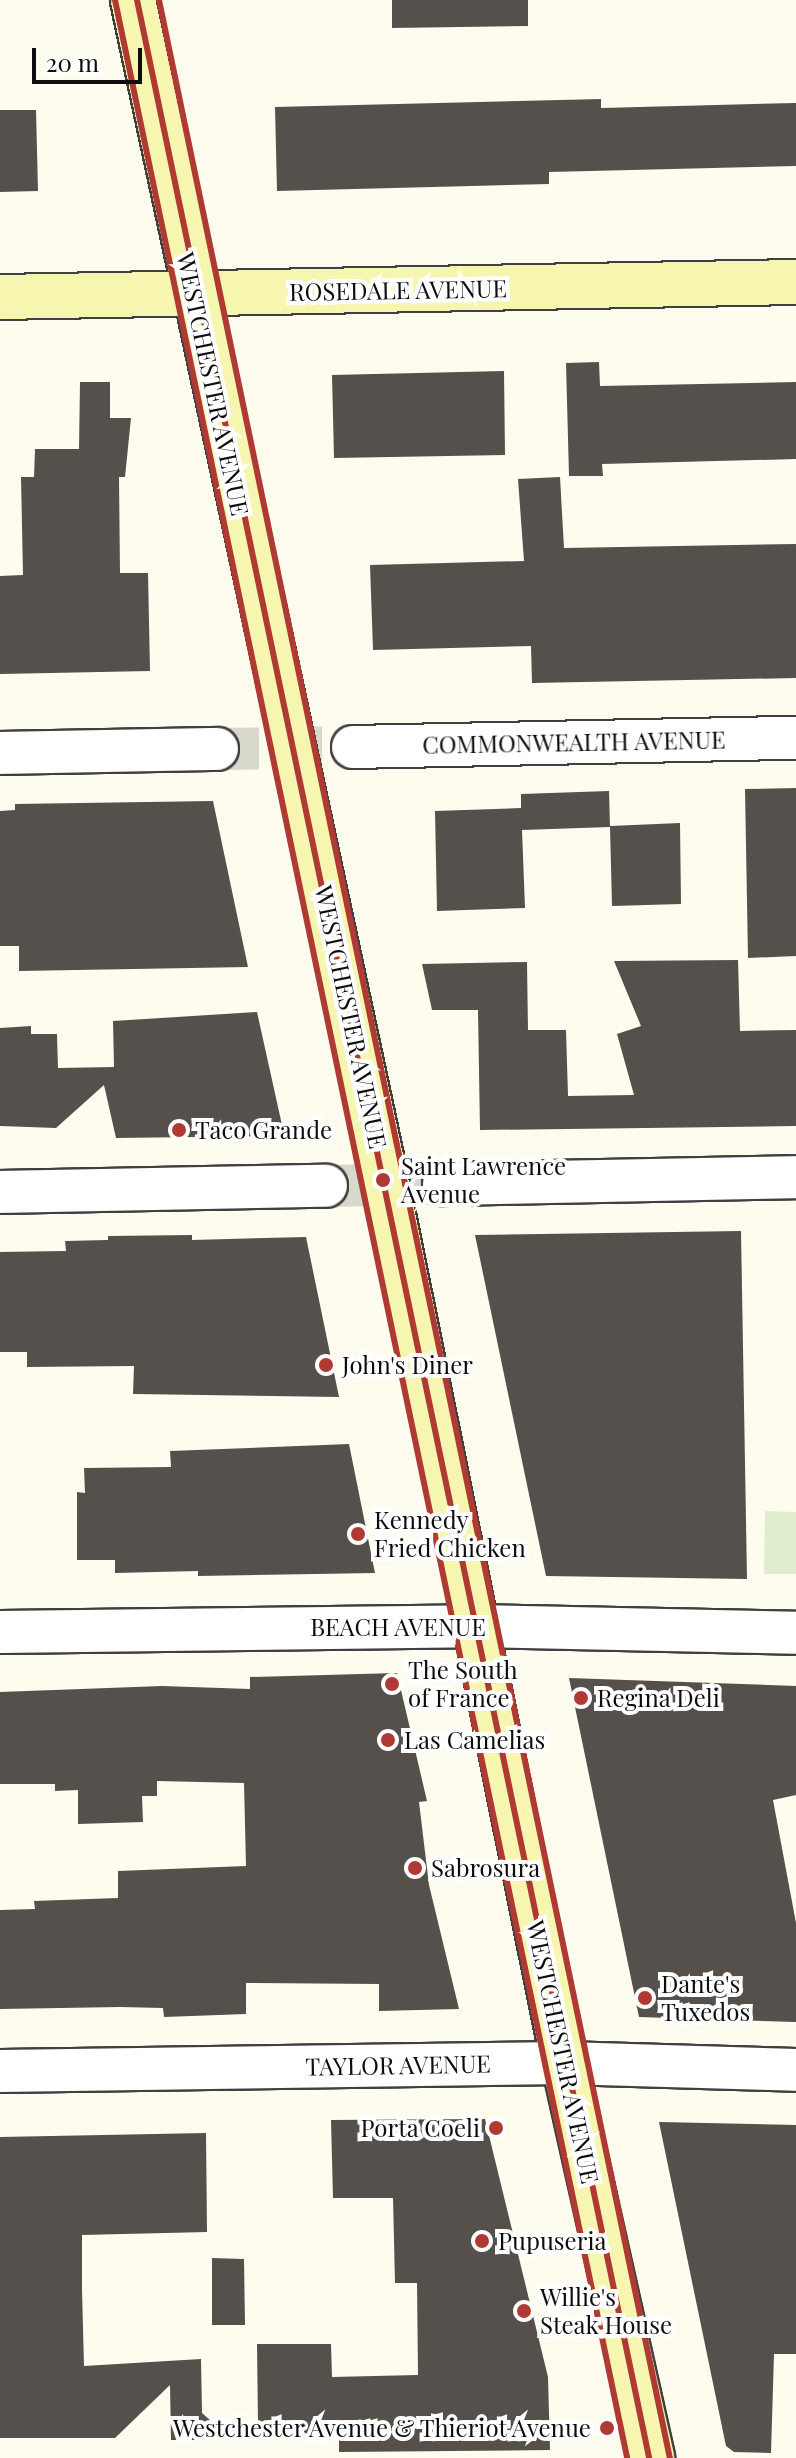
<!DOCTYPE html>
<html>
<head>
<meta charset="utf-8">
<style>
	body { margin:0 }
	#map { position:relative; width:796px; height:2458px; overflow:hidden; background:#fdfcef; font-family:"Playfair Display",serif }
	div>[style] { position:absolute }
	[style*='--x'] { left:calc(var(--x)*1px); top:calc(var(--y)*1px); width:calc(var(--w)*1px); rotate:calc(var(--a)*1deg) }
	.pitch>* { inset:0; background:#dfedcd }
	.building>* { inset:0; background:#55504b }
	.street-tunnel>* { height:42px; margin-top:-21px; transform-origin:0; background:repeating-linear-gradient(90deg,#d9d8cd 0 42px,transparent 0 63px) }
	.roads { filter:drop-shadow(2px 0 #404040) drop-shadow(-2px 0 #404040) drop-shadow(0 2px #404040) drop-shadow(0 -2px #404040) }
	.street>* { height:42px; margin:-21px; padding:0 21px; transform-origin:21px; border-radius:21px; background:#fff }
	.secondary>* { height:44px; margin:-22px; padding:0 22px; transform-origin:22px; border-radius:22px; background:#f7f6b1 }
	.rail>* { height:6px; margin:-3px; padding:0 3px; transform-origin:3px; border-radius:3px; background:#af3933 }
	.dots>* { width:22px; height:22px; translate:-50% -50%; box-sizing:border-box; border:4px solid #fff; border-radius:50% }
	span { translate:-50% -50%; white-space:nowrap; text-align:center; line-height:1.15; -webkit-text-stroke:8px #fff; paint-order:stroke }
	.street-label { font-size:24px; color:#0d0d0d }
	.poi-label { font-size:24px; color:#0d0d0d }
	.left { translate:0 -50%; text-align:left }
	.right { translate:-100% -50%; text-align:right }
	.scale { position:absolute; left:32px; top:48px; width:110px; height:36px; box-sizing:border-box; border:4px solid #0d0d0d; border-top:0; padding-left:10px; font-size:24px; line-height:28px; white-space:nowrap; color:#0d0d0d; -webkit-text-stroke:6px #fff; paint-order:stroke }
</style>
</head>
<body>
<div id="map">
	<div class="pitch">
		<i style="clip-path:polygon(765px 1511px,796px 1512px,796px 1574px,764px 1574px)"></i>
	</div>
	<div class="building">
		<i style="clip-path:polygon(392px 0,528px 0,528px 26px,392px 28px)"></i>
		<i style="clip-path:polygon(601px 99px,601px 108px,796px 103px,796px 166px,549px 172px,549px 184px,277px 191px,275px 107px)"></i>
		<i style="clip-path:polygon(0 110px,36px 110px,38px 191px,0 192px)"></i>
		<i style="clip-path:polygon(599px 362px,600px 386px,796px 382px,796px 459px,602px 464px,603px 476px,569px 476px,566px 363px)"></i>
		<i style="clip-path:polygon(504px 371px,505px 455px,334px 458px,332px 375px)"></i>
		<i style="clip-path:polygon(80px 382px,110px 382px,110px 418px,131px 418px,125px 477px,119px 477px,120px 573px,148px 573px,150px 671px,0 674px,0 576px,23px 575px,21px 477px,34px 477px,35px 449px,79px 449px)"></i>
		<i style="clip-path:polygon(560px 477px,564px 548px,796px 544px,796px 678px,532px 683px,531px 646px,373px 650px,370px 565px,524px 561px,518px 479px)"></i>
		<i style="clip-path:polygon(796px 788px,796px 956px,748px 958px,745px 789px)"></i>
		<i style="clip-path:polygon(609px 791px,610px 826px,680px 823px,681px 904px,612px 906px,610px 827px,522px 830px,525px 908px,437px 911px,435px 811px,521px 808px,521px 821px,521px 794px)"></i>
		<i style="clip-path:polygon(213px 801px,248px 967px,19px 971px,19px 946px,0 946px,0 811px,15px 810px,15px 804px)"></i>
		<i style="clip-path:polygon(738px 960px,740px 1031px,796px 1030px,796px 1126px,480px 1130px,478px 1010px,432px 1010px,422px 964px,527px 962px,528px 1030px,566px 1030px,568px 1096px,634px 1095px,617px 1034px,641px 1026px,614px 961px)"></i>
		<i style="clip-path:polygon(257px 1012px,282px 1125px,274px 1136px,116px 1138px,104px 1085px,56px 1128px,0 1126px,0 1028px,31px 1026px,31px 1034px,57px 1034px,58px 1068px,114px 1067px,113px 1021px)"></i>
		<i style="clip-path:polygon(741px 1231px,747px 1579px,546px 1576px,475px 1235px)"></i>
		<i style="clip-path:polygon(192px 1235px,192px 1240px,306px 1237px,339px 1397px,133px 1394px,134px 1366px,27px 1367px,27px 1352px,0 1352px,0 1252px,66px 1251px,65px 1241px,108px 1240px,108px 1236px)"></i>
		<i style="clip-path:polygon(349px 1444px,375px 1573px,198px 1576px,198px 1571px,115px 1573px,115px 1560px,77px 1560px,77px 1492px,85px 1493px,84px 1468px,171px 1467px,170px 1451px)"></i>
		<i style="clip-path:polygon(397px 1673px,427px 1801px,419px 1802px,429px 1885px,459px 2009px,379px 2011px,379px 1984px,246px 1983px,246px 2014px,164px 2017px,163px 2008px,120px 2007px,0 2009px,0 1910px,35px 1909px,34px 1901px,118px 1898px,118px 1871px,246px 1866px,244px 1783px,157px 1781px,157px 1796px,142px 1796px,143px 1822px,78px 1824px,78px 1790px,55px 1791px,55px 1784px,0 1784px,0 1692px,162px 1686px,250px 1689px,250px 1677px)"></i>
		<i style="clip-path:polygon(569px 1678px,796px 1686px,796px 1795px,773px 1800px,796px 1923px,796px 2022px,639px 2017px)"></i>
		<i style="clip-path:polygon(485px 2119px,548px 2377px,550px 2450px,339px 2452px,339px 2435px,304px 2435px,304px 2425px,258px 2425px,257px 2344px,331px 2344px,332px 2377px,418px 2375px,417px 2283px,395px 2283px,393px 2198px,333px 2198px,331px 2120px)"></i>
		<i style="clip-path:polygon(659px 2122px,796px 2125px,796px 2354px,774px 2354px,771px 2453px,734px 2452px,726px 2446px)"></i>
		<i style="clip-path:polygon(206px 2133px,207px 2232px,82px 2235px,82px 2290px,84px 2366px,201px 2359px,202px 2413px,211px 2421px,194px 2440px,171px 2440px,170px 2385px,115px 2438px,0 2438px,0 2137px)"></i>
		<i style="clip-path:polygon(212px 2258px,244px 2259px,245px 2325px,212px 2325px)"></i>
	</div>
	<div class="street-tunnel">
		<i style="--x:217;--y:749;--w:136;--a:-0.8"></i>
		<i style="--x:326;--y:1186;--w:118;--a:-1"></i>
	</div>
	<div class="roads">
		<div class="street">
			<i style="--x:353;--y:747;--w:443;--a:-1.2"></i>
			<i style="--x:0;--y:753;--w:217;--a:-1.1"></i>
			<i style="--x:444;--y:1184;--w:352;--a:-1.1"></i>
			<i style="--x:0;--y:1192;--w:326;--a:-1.1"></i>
			<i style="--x:0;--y:1632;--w:473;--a:-0.7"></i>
			<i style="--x:473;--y:1626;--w:323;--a:1.2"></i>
			<i style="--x:0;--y:2071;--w:564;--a:-0.81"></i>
			<i style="--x:564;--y:2063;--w:232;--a:1.7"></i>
		</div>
		<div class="secondary">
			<i style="--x:133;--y:0;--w:1212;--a:77.9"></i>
			<i style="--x:387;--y:1185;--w:896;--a:78.6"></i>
			<i style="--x:564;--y:2063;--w:405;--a:77.4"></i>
			<i style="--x:0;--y:297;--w:796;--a:-1.08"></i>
		</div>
	</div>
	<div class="rail">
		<i style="--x:115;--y:0;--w:2511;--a:78.23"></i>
		<i style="--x:137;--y:0;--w:2511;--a:78.23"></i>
		<i style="--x:159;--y:0;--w:2511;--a:78.26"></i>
	</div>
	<div class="dots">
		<i style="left:179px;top:1130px;background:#af3933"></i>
		<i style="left:383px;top:1180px;background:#af3933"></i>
		<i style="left:326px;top:1365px;background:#af3933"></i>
		<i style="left:358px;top:1534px;background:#af3933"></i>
		<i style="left:392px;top:1684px;background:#af3933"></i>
		<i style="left:581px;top:1698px;background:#af3933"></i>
		<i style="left:388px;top:1740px;background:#af3933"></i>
		<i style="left:415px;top:1868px;background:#af3933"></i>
		<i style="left:645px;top:1998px;background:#af3933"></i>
		<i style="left:496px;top:2128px;background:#af3933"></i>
		<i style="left:482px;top:2241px;background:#af3933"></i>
		<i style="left:524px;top:2311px;background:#af3933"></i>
		<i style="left:607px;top:2428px;background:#af3933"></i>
	</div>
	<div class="street-label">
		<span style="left:398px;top:290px;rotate:-1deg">ROSEDALE AVENUE</span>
		<span style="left:213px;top:384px;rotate:78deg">WESTCHESTER AVENUE</span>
		<span style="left:574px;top:742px;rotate:-1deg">COMMONWEALTH AVENUE</span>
		<span style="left:351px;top:1017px;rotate:78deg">WESTCHESTER AVENUE</span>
		<span style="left:398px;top:1627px">BEACH AVENUE</span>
		<span style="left:563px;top:2052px;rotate:78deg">WESTCHESTER AVENUE</span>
		<span style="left:398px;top:2065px;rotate:-1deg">TAYLOR AVENUE</span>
	</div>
	<div class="poi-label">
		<span class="left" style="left:195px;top:1130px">Taco Grande</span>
		<span class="left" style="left:401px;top:1180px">Saint Lawrence<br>Avenue</span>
		<span class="left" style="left:342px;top:1365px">John's Diner</span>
		<span class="left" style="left:374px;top:1534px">Kennedy<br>Fried Chicken</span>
		<span class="left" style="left:408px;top:1684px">The South<br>of France</span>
		<span class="left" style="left:597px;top:1698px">Regina Deli</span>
		<span class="left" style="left:404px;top:1740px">Las Camelias</span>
		<span class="left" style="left:431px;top:1868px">Sabrosura</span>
		<span class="left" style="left:661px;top:1998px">Dante's<br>Tuxedos</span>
		<span class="right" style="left:480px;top:2128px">Porta Coeli</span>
		<span class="left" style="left:498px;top:2241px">Pupuseria</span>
		<span class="left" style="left:540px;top:2311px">Willie's<br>Steak House</span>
		<span class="right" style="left:591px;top:2428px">Westchester Avenue &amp; Thieriot Avenue</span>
	</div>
	<div class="scale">20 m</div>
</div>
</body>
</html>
